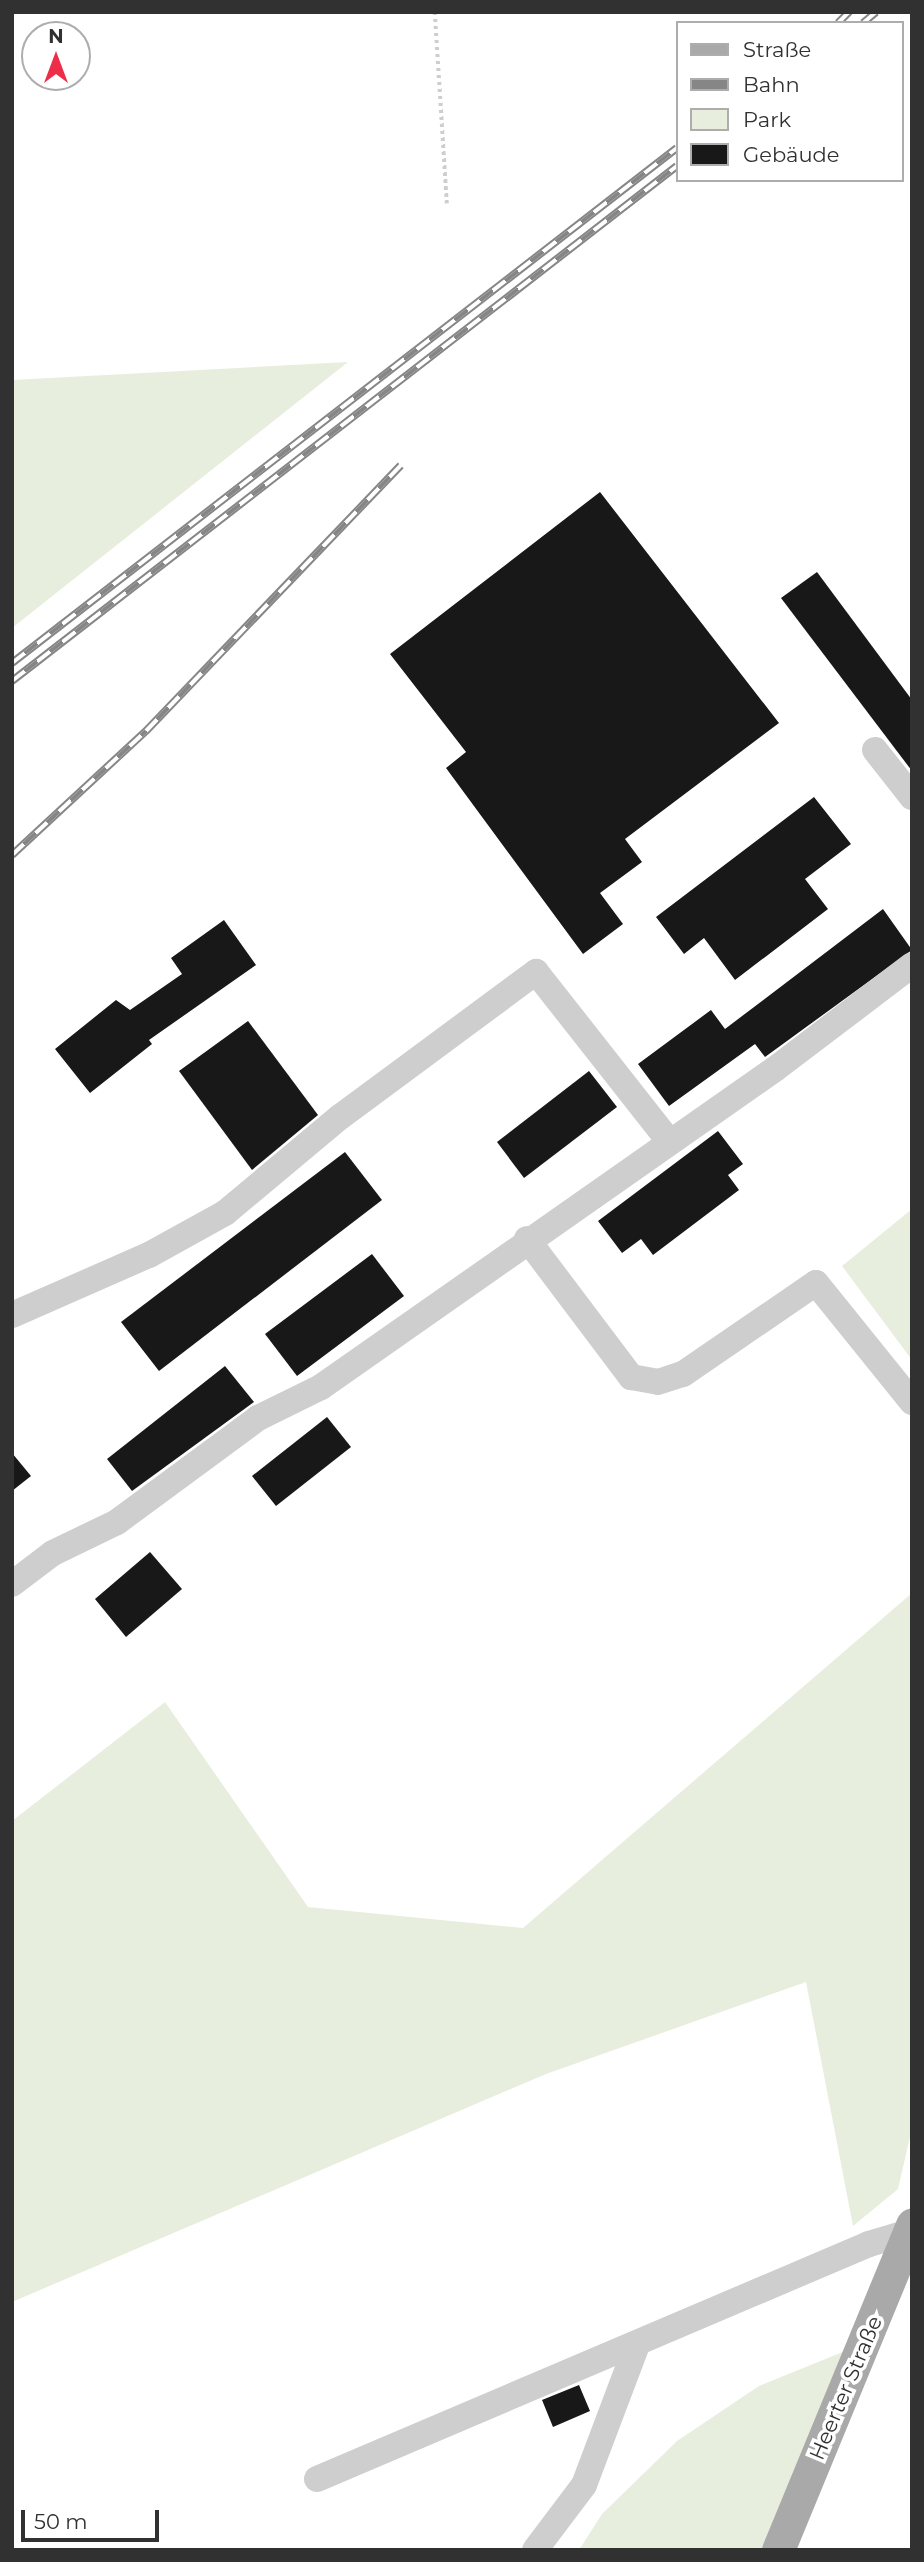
<!DOCTYPE html>
<html>
<head>
<meta charset="utf-8">
<style>
	body { margin:0 }
	#map { position:relative; width:924px; height:2562px; overflow:hidden; background:#fff; font-family:Montserrat,sans-serif }
	div>[style] { position:absolute }
	[style*='--x'] { left:calc(var(--x)*1px); top:calc(var(--y)*1px); width:calc(var(--w)*1px); rotate:calc(var(--a)*1deg) }
	.green>* { inset:0; background:#e8eede }
	.building>* { inset:0; background:#181818 }
	.path>* { height:3.5px; margin-top:-1.75px; transform-origin:0; background:repeating-linear-gradient(90deg,#cecece 0 3.5px,transparent 0 7px) }
	.minor>* { height:26px; margin:-13px; padding:0 13px; transform-origin:13px; border-radius:13px; background:#cecece }
	.major>* { height:33px; margin:-16.5px; padding:0 16.5px; transform-origin:16.5px; border-radius:16.5px; background:#a9a9a9 }
	.rail>* { height:8px; margin-top:-4px; transform-origin:0; background:repeating-linear-gradient(90deg,#fff 0 16px,#868686 0 32px); box-sizing:border-box; border-block:2px solid #868686 }
	span { translate:-50% -50%; white-space:nowrap; text-align:center; line-height:1.15; -webkit-text-stroke:7px #fff; paint-order:stroke }
	.street-label { font-size:21px; color:#313131 }
	.frame { position:absolute; inset:0; border:14px solid #313131; pointer-events:none }
	.legend { position:absolute; left:676px; top:21px; width:228px; height:161px; box-sizing:border-box; background:#fff; border:2px solid #adadad; margin:0; padding:9px 12px; list-style:none; font-size:21px; color:#313131 }
	.legend li { display:flex; align-items:center; gap:14px; height:35px }
	.legend b { width:35px; border:2px solid #adadad }
	.north { position:absolute; left:21px; top:21px; width:70px; height:70px; box-sizing:border-box; background:#fff; border:2px solid #adadad; border-radius:50%; rotate:0deg; font-size:19px; font-weight:700; line-height:28px; text-align:center; color:#313131 }
	.north::after { content:''; display:block; margin:auto; width:24px; height:32px; background:#ee2d49; clip-path:polygon(50% 0,100% 100%,50% 72%,0 100%) }
	.scale { position:absolute; left:21px; top:2510px; width:138px; height:32px; box-sizing:border-box; border:4px solid #313131; border-top:0; padding-left:9px; font-size:21px; line-height:24px; white-space:nowrap; color:#313131; -webkit-text-stroke:5px #fff; paint-order:stroke }
</style>
</head>
<body>
<div id="map">
	<div class="green">
		<i style="clip-path:polygon(348px 362px,12px 628px,12px 380px)"></i>
		<i style="clip-path:polygon(912px 1209px,912px 1360px,842px 1266px)"></i>
		<i style="clip-path:polygon(912px 1593px,912px 2128px,898px 2189px,853px 2226px,806px 1982px,546px 2074px,12px 2302px,12px 1821px,165px 1702px,308px 1907px,523px 1928px)"></i>
		<i style="clip-path:polygon(850px 2349px,766px 2550px,579px 2550px,602px 2514px,677px 2441px,759px 2386px)"></i>
	</div>
	<div class="building">
		<i style="clip-path:polygon(600px 492px,779px 723px,625px 839px,642px 862px,600px 893px,623px 924px,583px 954px,446px 768px,466px 752px,390px 654px)"></i>
		<i style="clip-path:polygon(817px 572px,912px 700px,912px 771px,781px 598px)"></i>
		<i style="clip-path:polygon(814px 797px,851px 844px,805px 879px,828px 909px,735px 980px,704px 938px,684px 954px,656px 917px)"></i>
		<i style="clip-path:polygon(883px 909px,912px 950px,765px 1057px,755px 1044px,669px 1106px,638px 1064px,711px 1010px,725px 1029px)"></i>
		<i style="clip-path:polygon(224px 920px,256px 965px,149px 1040px,152px 1044px,90px 1093px,55px 1049px,116px 1000px,130px 1010px,182px 974px,171px 958px)"></i>
		<i style="clip-path:polygon(248px 1021px,318px 1115px,252px 1170px,179px 1071px)"></i>
		<i style="clip-path:polygon(589px 1071px,617px 1107px,524px 1178px,497px 1142px)"></i>
		<i style="clip-path:polygon(718px 1131px,743px 1164px,728px 1175px,739px 1190px,653px 1255px,641px 1239px,622px 1253px,598px 1221px)"></i>
		<i style="clip-path:polygon(345px 1152px,382px 1200px,159px 1371px,121px 1322px)"></i>
		<i style="clip-path:polygon(372px 1254px,404px 1296px,297px 1376px,265px 1334px)"></i>
		<i style="clip-path:polygon(225px 1366px,254px 1402px,132px 1491px,107px 1459px)"></i>
		<i style="clip-path:polygon(327px 1417px,351px 1447px,276px 1506px,252px 1476px)"></i>
		<i style="clip-path:polygon(12px 1453px,31px 1476px,12px 1491px)"></i>
		<i style="clip-path:polygon(150px 1552px,182px 1589px,126px 1637px,95px 1599px)"></i>
		<i style="clip-path:polygon(579px 2385px,590px 2411px,553px 2427px,542px 2400px)"></i>
	</div>
	<div class="path">
		<i style="--x:435;--y:12;--w:192;--a:86.4"></i>
	</div>
	<div class="minor">
		<i style="--x:875;--y:750;--w:60;--a:51.8"></i>
		<i style="--x:527;--y:1239;--w:173;--a:53"></i>
		<i style="--x:631;--y:1377;--w:27;--a:10"></i>
		<i style="--x:658;--y:1382;--w:26;--a:-18"></i>
		<i style="--x:683;--y:1374;--w:161;--a:-34.4"></i>
		<i style="--x:816;--y:1283;--w:153;--a:51.1"></i>
		<i style="--x:12;--y:1315;--w:150;--a:-23.7"></i>
		<i style="--x:149;--y:1255;--w:87;--a:-28.9"></i>
		<i style="--x:225;--y:1213;--w:150;--a:-39.9"></i>
		<i style="--x:340;--y:1117;--w:244;--a:-36.5"></i>
		<i style="--x:536;--y:972;--w:214;--a:51.8"></i>
		<i style="--x:12;--y:1584;--w:51;--a:-37.1"></i>
		<i style="--x:53;--y:1553;--w:71;--a:-25.8"></i>
		<i style="--x:117;--y:1522;--w:175;--a:-36.4"></i>
		<i style="--x:258;--y:1418;--w:70;--a:-26.2"></i>
		<i style="--x:321;--y:1387;--w:554;--a:-35.01"></i>
		<i style="--x:775;--y:1069;--w:172;--a:-37.2"></i>
		<i style="--x:317;--y:2479;--w:600;--a:-23.06"></i>
		<i style="--x:869;--y:2244;--w:42;--a:-16.7"></i>
		<i style="--x:535;--y:2550;--w:81;--a:-53"></i>
		<i style="--x:584;--y:2485;--w:150;--a:-69.3"></i>
	</div>
	<div class="major">
		<i style="--x:778;--y:2550;--w:352;--a:-67.6"></i>
	</div>
	<div class="rail">
		<i style="--x:838;--y:23;--w:16;--a:-45"></i>
		<i style="--x:863;--y:23;--w:17;--a:-40"></i>
		<i style="--x:12;--y:663;--w:841;--a:-37.76"></i>
		<i style="--x:12;--y:681;--w:841;--a:-37.76"></i>
		<i style="--x:12;--y:855;--w:183;--a:-42.8"></i>
		<i style="--x:146;--y:731;--w:368;--a:-46.2"></i>
	</div>
	<div class="street-label">
		<span style="left:846px;top:2388px;rotate:-67deg">Heerter Straße</span>
	</div>
	<div class="frame"></div>
	<ul class="legend">
	<li><b style="height:9px;background:#a9a9a9"></b>Straße</li>
	<li><b style="height:9px;background:#868686"></b>Bahn</li>
	<li><b style="height:19px;background:#e8eede"></b>Park</li>
	<li><b style="height:19px;background:#181818"></b>Gebäude</li>
	</ul>
	<div class="north">N</div>
	<div class="scale">50 m</div>
</div>
</body>
</html>
